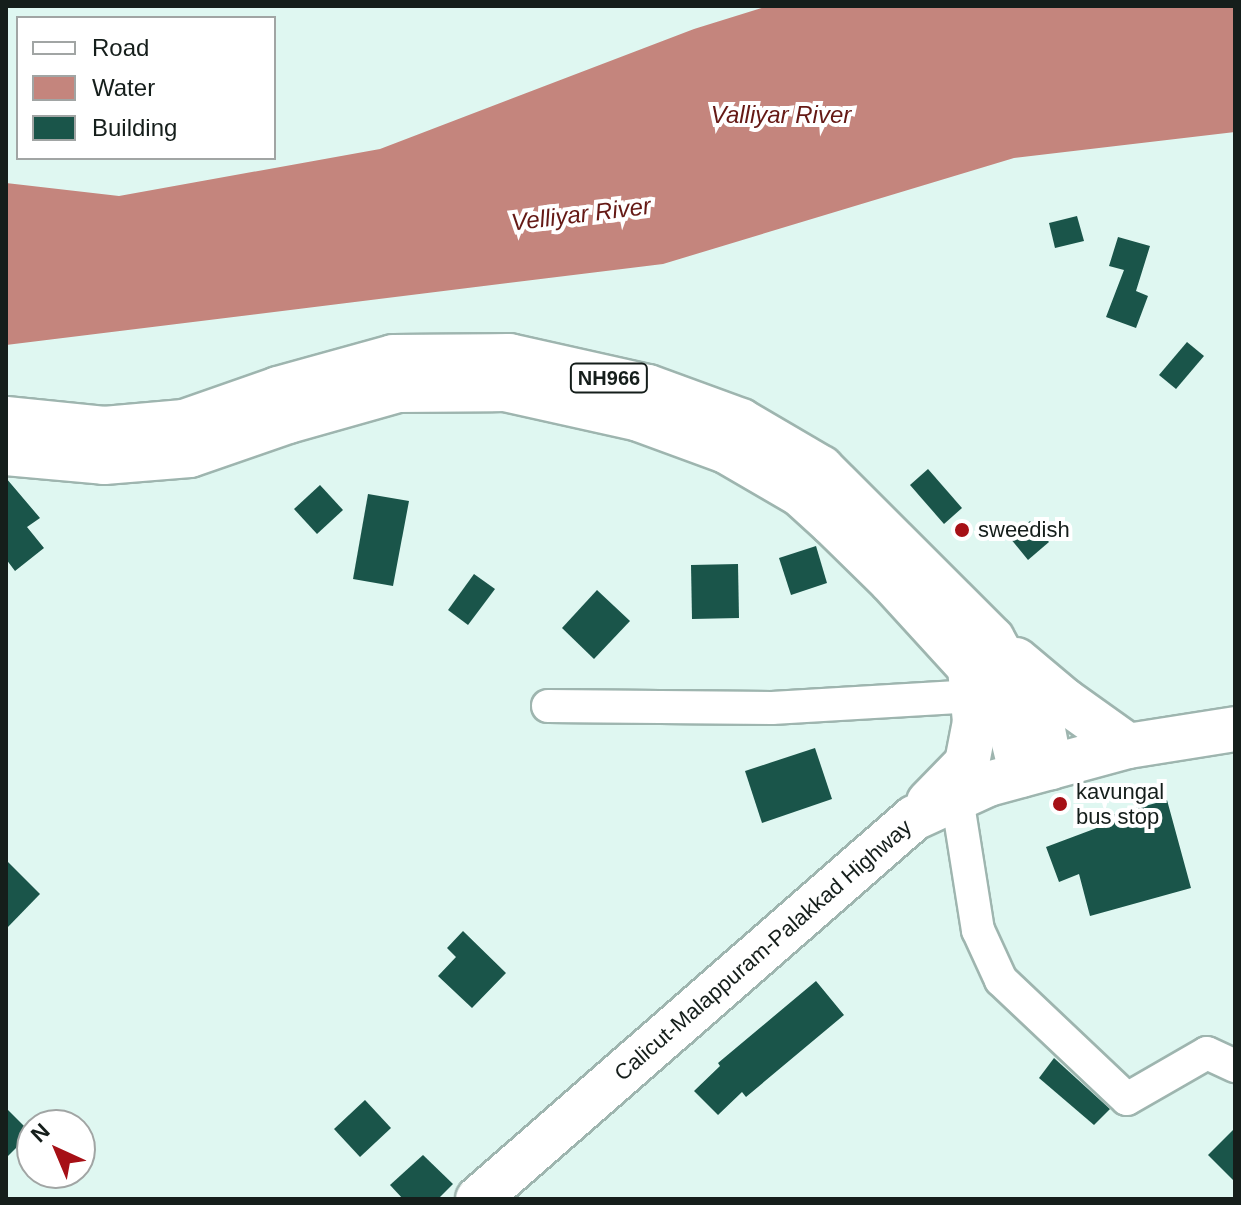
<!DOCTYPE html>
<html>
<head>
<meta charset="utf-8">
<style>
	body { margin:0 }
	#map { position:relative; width:1241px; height:1205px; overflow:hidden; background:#dff7f1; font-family:Arial,sans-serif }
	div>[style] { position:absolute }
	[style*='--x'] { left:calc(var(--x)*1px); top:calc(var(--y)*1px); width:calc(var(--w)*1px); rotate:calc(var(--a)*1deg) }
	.water>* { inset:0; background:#c4857d }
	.building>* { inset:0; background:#1a554a }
	.roads { filter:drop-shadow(2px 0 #9eb5af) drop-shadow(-2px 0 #9eb5af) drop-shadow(0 2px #9eb5af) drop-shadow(0 -2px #9eb5af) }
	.minor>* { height:32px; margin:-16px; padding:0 16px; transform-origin:16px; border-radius:16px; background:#fff }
	.trunk>* { height:44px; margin:-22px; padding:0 22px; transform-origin:22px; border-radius:22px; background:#fff }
	.dots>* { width:22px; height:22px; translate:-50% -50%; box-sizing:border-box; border:4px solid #fff; border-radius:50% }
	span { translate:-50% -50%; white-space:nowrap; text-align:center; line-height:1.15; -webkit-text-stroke:8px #fff; paint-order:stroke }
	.shield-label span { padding:2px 6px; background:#fff; border:2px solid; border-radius:6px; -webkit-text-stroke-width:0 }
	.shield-label { font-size:20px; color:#151e1b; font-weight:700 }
	.poi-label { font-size:22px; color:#151e1b }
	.left { translate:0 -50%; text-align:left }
	.street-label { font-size:22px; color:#151e1b }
	.water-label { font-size:24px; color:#651915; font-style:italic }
	.frame { position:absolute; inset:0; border:8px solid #151e1b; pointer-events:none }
	.legend { position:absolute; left:16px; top:16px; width:260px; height:144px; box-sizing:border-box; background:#fff; border:2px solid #a1a5a4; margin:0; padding:10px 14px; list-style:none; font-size:24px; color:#151e1b }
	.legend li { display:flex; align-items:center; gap:16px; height:40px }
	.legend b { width:40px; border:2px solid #a1a5a4 }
	.north { position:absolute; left:16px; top:1109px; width:80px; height:80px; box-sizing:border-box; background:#fff; border:2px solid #a1a5a4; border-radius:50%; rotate:316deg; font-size:22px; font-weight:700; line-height:32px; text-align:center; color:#151e1b }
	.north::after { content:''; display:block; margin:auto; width:28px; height:36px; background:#a61016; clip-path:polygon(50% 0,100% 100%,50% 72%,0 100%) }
</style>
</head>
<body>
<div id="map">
	<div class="water">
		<i style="clip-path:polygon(768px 6px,1235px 6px,1235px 132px,1014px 158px,663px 264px,6px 345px,6px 183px,119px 196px,380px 149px,694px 29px)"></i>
	</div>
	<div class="building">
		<i style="clip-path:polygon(1077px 216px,1084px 241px,1055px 248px,1049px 223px)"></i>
		<i style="clip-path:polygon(1118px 237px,1150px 246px,1136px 291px,1148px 296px,1136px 328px,1106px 317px,1124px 270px,1109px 266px)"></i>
		<i style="clip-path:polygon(1187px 342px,1204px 356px,1176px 389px,1159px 375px)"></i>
		<i style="clip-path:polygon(928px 469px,962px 508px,944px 524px,910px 485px)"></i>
		<i style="clip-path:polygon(6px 478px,40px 518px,27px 527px,44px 548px,15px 571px,6px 559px)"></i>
		<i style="clip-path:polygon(320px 485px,343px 510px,317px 534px,294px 509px)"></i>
		<i style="clip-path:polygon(368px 494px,409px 501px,393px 586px,353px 579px)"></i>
		<i style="clip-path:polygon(1030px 521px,1049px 542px,1028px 560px,1010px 538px)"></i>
		<i style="clip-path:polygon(816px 546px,827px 583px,791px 595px,779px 558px)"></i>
		<i style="clip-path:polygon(738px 564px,739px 618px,692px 619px,691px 565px)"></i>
		<i style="clip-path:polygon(474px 574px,495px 589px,468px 625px,448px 610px)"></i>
		<i style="clip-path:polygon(597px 590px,630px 621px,594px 659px,562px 628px)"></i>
		<i style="clip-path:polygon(815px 748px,832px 799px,762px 823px,745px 771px)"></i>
		<i style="clip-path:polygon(1167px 800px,1191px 888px,1090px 916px,1079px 874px,1059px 882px,1046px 847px,1110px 823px,1108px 816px)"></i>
		<i style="clip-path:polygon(6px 860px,40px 894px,6px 929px)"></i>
		<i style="clip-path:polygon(463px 931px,506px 973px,472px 1008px,438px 976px,456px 957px,447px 948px)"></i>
		<i style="clip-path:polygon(816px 981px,844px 1015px,746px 1097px,742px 1092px,718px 1115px,694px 1091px,720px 1066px,718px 1063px)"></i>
		<i style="clip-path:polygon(1054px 1058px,1110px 1109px,1094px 1125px,1039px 1078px)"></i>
		<i style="clip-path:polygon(365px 1100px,391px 1128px,360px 1157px,334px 1129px)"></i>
		<i style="clip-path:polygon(6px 1108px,31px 1133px,6px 1158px)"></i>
		<i style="clip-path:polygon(1235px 1128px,1235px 1182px,1208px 1155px)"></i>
		<i style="clip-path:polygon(423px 1155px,453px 1184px,438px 1199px,403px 1199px,390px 1185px)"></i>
	</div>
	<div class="roads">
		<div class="minor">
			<i style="--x:548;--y:706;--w:224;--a:0.5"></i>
			<i style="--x:772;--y:708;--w:203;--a:-3.4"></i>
			<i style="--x:957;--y:798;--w:134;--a:81"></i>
			<i style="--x:978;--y:930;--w:55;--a:65.3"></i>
			<i style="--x:1001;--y:980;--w:173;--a:43.4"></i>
			<i style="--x:1127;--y:1099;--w:92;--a:-29.9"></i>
			<i style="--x:1207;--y:1053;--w:31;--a:25"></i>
		</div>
		<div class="trunk">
			<i style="--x:6;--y:419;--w:99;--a:5.8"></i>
			<i style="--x:104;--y:429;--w:80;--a:-5"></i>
			<i style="--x:184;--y:422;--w:100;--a:-19.3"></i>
			<i style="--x:278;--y:389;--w:119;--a:-15.5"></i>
			<i style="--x:393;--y:357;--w:116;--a:-0.5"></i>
			<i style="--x:509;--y:356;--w:142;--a:12.6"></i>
			<i style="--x:648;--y:387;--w:99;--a:20.1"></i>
			<i style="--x:741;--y:421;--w:93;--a:30.4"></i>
			<i style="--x:821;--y:468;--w:242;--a:45"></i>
			<i style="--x:992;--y:639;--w:104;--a:60.7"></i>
			<i style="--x:1043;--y:730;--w:38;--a:79"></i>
			<i style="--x:6;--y:453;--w:98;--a:5.2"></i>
			<i style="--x:104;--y:462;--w:86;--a:-4.7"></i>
			<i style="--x:190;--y:455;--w:104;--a:-19.1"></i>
			<i style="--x:288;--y:421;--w:114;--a:-15.7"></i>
			<i style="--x:398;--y:390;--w:107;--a:-0.5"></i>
			<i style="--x:505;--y:389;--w:137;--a:12.6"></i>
			<i style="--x:639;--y:419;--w:93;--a:20.2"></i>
			<i style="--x:726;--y:451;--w:86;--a:30.2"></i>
			<i style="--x:800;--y:494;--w:43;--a:42.2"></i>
			<i style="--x:832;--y:523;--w:83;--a:44.5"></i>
			<i style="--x:891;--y:581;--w:154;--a:47.6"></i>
			<i style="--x:995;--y:695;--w:39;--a:66"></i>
			<i style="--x:1011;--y:731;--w:45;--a:76"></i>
			<i style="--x:1016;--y:660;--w:64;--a:39.9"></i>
			<i style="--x:1065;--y:701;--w:77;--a:35.5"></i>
			<i style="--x:929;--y:802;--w:54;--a:-45.7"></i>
			<i style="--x:967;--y:763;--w:42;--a:-79"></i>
			<i style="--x:975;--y:722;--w:54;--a:-95.3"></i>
			<i style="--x:478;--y:1199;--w:579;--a:-41.15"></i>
			<i style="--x:914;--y:818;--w:81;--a:-24.7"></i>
			<i style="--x:988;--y:784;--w:145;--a:-15.2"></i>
			<i style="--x:1128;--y:746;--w:108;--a:-9"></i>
		</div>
	</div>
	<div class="dots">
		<i style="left:962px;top:530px;background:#a61016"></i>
		<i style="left:1060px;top:804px;background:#a61016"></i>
	</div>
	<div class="shield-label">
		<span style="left:609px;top:378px">NH966</span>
	</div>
	<div class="poi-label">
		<span class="left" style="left:978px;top:530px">sweedish</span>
		<span class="left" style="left:1076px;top:804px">kavungal<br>bus stop</span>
	</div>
	<div class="street-label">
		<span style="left:763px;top:950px;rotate:-41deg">Calicut-Malappuram-Palakkad Highway</span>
	</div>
	<div class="water-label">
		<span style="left:781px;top:115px">Valliyar River</span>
		<span style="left:581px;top:214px;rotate:-7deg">Velliyar River</span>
	</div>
	<div class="frame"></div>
	<ul class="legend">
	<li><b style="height:10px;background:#fff"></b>Road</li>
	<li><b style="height:22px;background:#c4857d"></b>Water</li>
	<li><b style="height:22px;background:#1a554a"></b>Building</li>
	</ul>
	<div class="north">N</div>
</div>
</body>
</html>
